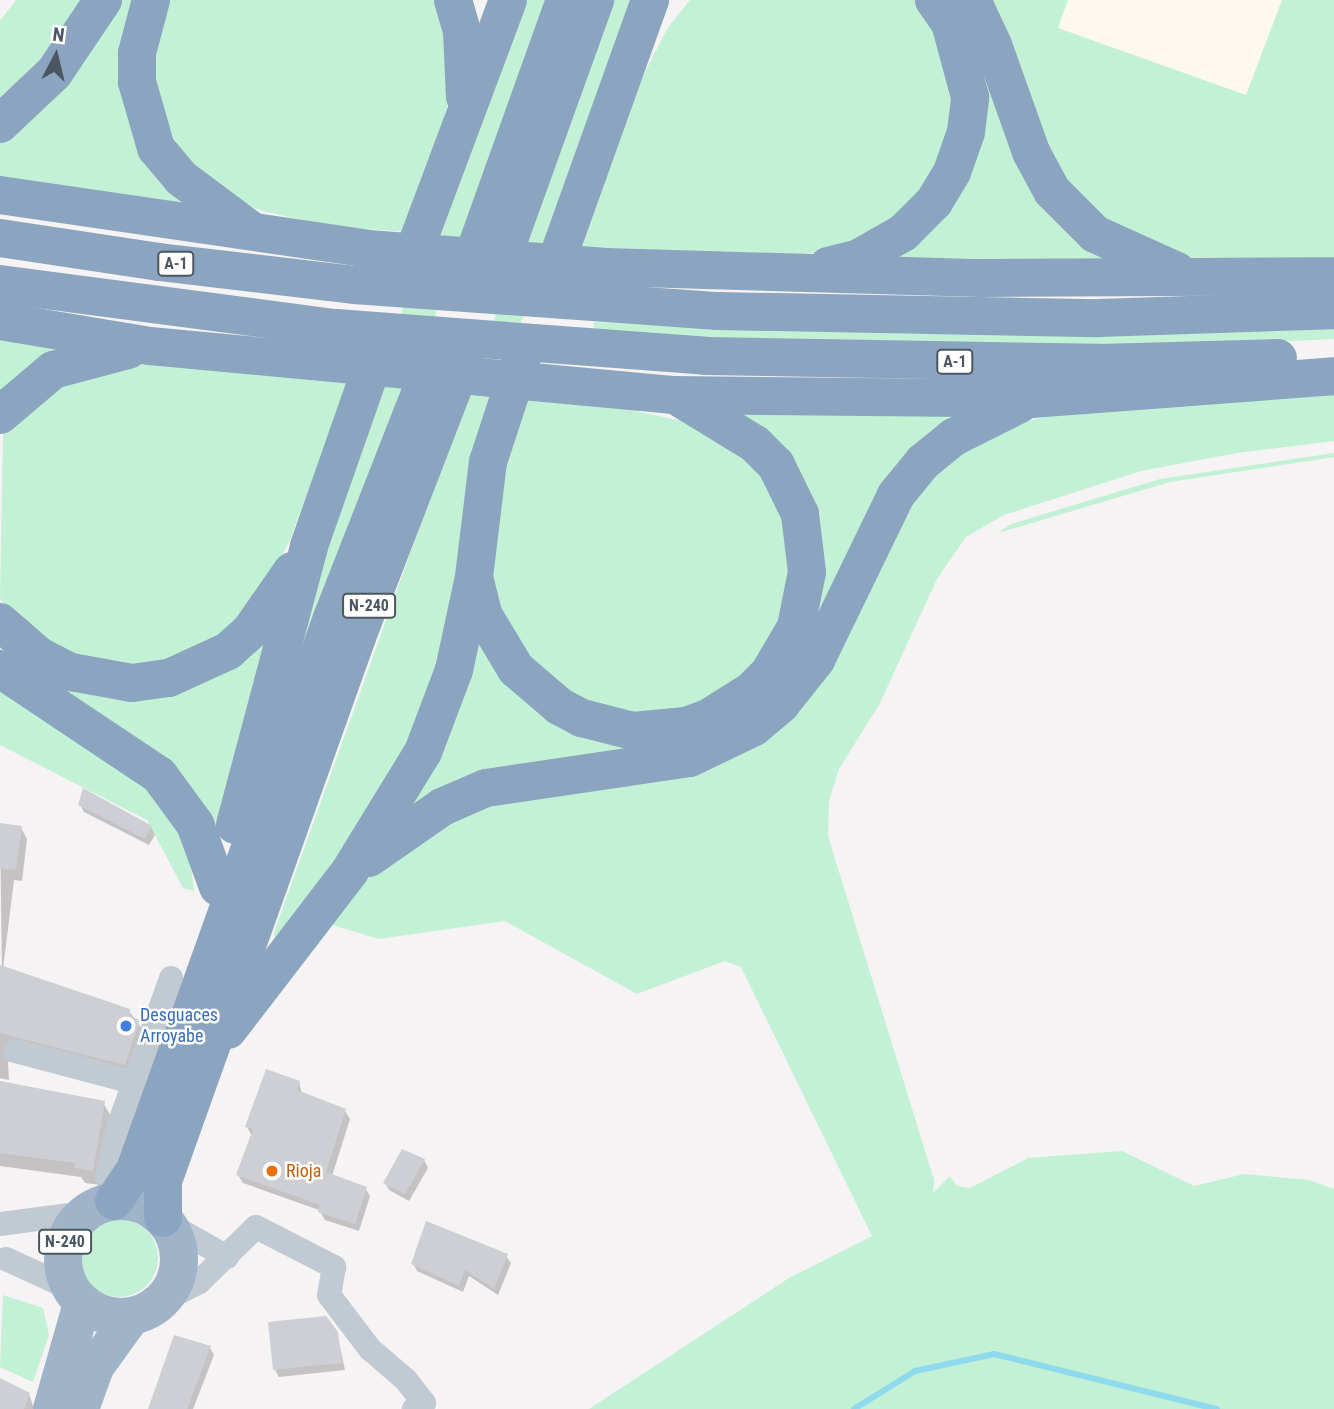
<!DOCTYPE html>
<html>
<head>
<meta charset="utf-8">
<style>
	body { margin:0 }
	#map { position:relative; width:1334px; height:1409px; overflow:hidden; background:#f5f3f3; font-family:"Roboto Condensed",sans-serif }
	div>[style] { position:absolute }
	[style*='--x'] { left:calc(var(--x)*1px); top:calc(var(--y)*1px); width:calc(var(--w)*1px); rotate:calc(var(--a)*1deg) }
	.commercial>* { inset:0; background:#fdf9ef }
	.green>* { inset:0; background:#c3f1d5 }
	.round { border-radius:50% }
	.shadow>* { inset:0; background:#0003 }
	.stream>* { height:6px; margin:-3px; padding:0 3px; transform-origin:3px; border-radius:3px; background:#90daee }
	.building>* { inset:0; background:#cdcfd5 }
	.minor>* { height:24px; margin:-12px; padding:0 12px; transform-origin:12px; border-radius:12px; background:#c1cad2 }
	.trunk>* { height:38px; margin:-19px; padding:0 19px; transform-origin:19px; border-radius:19px; background:#9fb4c9 }
	.trunk>.ring { margin:-19px; padding:0; box-sizing:content-box; background:none; border:38px solid #9fb4c9; border-radius:50% }
	.motorway>* { height:38px; margin:-19px; padding:0 19px; transform-origin:19px; border-radius:19px; background:#8ba5c1 }
	.dots>* { width:19px; height:19px; translate:-50% -50%; box-sizing:border-box; border:4px solid #fff; border-radius:50% }
	span { translate:-50% -50%; white-space:nowrap; text-align:center; line-height:1.15; -webkit-text-stroke:5px #fff; paint-order:stroke }
	.shield-label span { padding:2px 5px; background:#fff; border:2px solid; border-radius:5px; -webkit-text-stroke-width:0 }
	.shield-label { font-size:16px; color:#4a5661; font-weight:700 }
	.shop-label { font-size:18px; color:#366cbe }
	.left { translate:0 -50%; text-align:left }
	.food-label { font-size:18px; color:#c56008 }
	.north { position:absolute; left:21px; top:21px; width:70px; height:70px; -webkit-text-stroke:5px #fff; paint-order:stroke; rotate:7deg; font-size:19px; font-weight:700; line-height:28px; text-align:center; color:#4a5661 }
	.north::after { content:''; display:block; margin:auto; width:24px; height:32px; background:#4a5661; clip-path:polygon(50% 0,100% 100%,50% 72%,0 100%) }
</style>
</head>
<body>
<div id="map">
	<div class="commercial">
		<i style="clip-path:polygon(1068px 0,1282px 0,1247px 96px,1057px 28px)"></i>
	</div>
	<div class="green">
		<i style="clip-path:polygon(16px 0,83px 0,36px 70px,0 107px,0 21px)"></i>
		<i style="clip-path:polygon(111px 0,138px 0,130px 22px,191px 210px,0 181px,0 136px)"></i>
		<i style="clip-path:polygon(166px 0,433px 0,446px 24px,452px 59px,447px 108px,407px 232px,328px 226px,263px 211px,220px 195px,190px 169px,155px 101px,153px 59px)"></i>
		<i style="clip-path:polygon(519px 0,548px 0,469px 228px,280px 711px,347px 457px)"></i>
		<i style="clip-path:polygon(609px 0,636px 0,492px 405px,460px 588px,416px 746px,279px 938px,273px 935px)"></i>
		<i style="clip-path:polygon(690px 0,915px 0,930px 17px,956px 95px,940px 167px,896px 218px,862px 238px,813px 253px,766px 259px,582px 247px,639px 84px,667px 29px)"></i>
		<i style="clip-path:polygon(992px 0,1068px 0,1058px 28px,1246px 95px,1282px 0,1334px 0,1334px 260px,1186px 257px,1105px 225px,1059px 173px)"></i>
		<i style="clip-path:polygon(970px 42px,1115px 263px,880px 263px,934px 217px)"></i>
		<i style="clip-path:polygon(594px 322px,914px 334px,1168px 333px,1334px 325px,1334px 339px,1169px 347px,593px 336px)"></i>
		<i style="clip-path:polygon(0 337px,68px 348px,0 397px)"></i>
		<i style="clip-path:polygon(115px 364px,197px 364px,349px 383px,289px 542px,265px 586px,238px 623px,199px 654px,157px 667px,81px 662px,11px 616px,0 598px,3px 433px,37px 398px)"></i>
		<i style="clip-path:polygon(1334px 389px,1334px 441px,1237px 453px,1141px 471px,1004px 515px,966px 537px,937px 579px,879px 705px,839px 769px,829px 801px,828px 836px,934px 1180px,933px 1193px,950px 1176px,957px 1186px,970px 1188px,1028px 1158px,1122px 1151px,1194px 1186px,1244px 1174px,1309px 1180px,1334px 1189px,1334px 1409px,589px 1409px,789px 1278px,872px 1236px,741px 967px,725px 961px,637px 994px,505px 921px,379px 939px,329px 924px,344px 902px,392px 856px,446px 822px,510px 798px,723px 763px,928px 474px,991px 431px,1080px 407px)"></i>
		<i style="clip-path:polygon(519px 399px,593px 402px,692px 423px,758px 470px,791px 536px,783px 618px,761px 660px,727px 688px,700px 704px,662px 715px,615px 716px,571px 697px,518px 653px,490px 577px,490px 526px)"></i>
		<i style="clip-path:polygon(730px 411px,967px 413px,848px 563px,757px 712px,409px 811px,478px 635px,566px 724px,724px 719px,819px 562px)"></i>
		<i style="clip-path:polygon(1334px 453px,1334px 457px,1170px 482px,998px 533px,1011px 524px,1160px 479px)"></i>
		<i style="clip-path:polygon(273px 624px,219px 850px,0 660px,0 639px,85px 690px)"></i>
		<i style="clip-path:polygon(0 690px,152px 790px,179px 825px,190px 857px,194px 891px,183px 888px,147px 820px,0 745px)"></i>
		<i class="round" style="left:80px;top:1219px;width:78px;height:78px"></i>
		<i style="clip-path:polygon(3px 1295px,43px 1308px,49px 1335px,33px 1382px,0 1367px)"></i>
	</div>
	<div class="shadow">
		<i style="clip-path:polygon(80px 804px,151px 827px,155px 835px,149px 845px,84px 812px)"></i>
		<i style="clip-path:polygon(0 825px,21px 828px,27px 839px,22px 881px,14px 880px,2px 977px)"></i>
		<i style="clip-path:polygon(129px 1011px,147px 1036px,132px 1078px,15px 1049px,8px 1063px,9px 1080px,0 1078px,0 1016px)"></i>
		<i style="clip-path:polygon(299px 1082px,302px 1094px,345px 1111px,350px 1119px,332px 1176px,365px 1188px,370px 1196px,359px 1231px,325px 1220px,319px 1210px,243px 1183px,238px 1175px,252px 1136px,247px 1127px)"></i>
		<i style="clip-path:polygon(0 1083px,103px 1103px,112px 1118px,101px 1185px,85px 1183px,81px 1177px,0 1166px)"></i>
		<i style="clip-path:polygon(424px 1160px,428px 1168px,409px 1201px,389px 1190px,385px 1183px)"></i>
		<i style="clip-path:polygon(506px 1256px,511px 1263px,498px 1295px,469px 1276px,463px 1292px,417px 1271px,413px 1263px)"></i>
		<i style="clip-path:polygon(337px 1333px,345px 1370px,279px 1377px,275px 1370px)"></i>
		<i style="clip-path:polygon(210px 1348px,214px 1355px,193px 1409px,150px 1409px)"></i>
		<i style="clip-path:polygon(0 1379px,29px 1394px,34px 1409px,0 1409px)"></i>
	</div>
	<div class="stream">
		<i style="--x:854;--y:1409;--w:72;--a:-31.9"></i>
		<i style="--x:915;--y:1371;--w:81;--a:-12.1"></i>
		<i style="--x:994;--y:1354;--w:230;--a:13.9"></i>
	</div>
	<div class="building">
		<i style="clip-path:polygon(83px 788px,152px 826px,145px 839px,78px 805px)"></i>
		<i style="clip-path:polygon(0 823px,22px 826px,16px 870px,0 869px)"></i>
		<i style="clip-path:polygon(0 965px,130px 1009px,130px 1016px,140px 1020px,125px 1065px,0 1033px)"></i>
		<i style="clip-path:polygon(266px 1069px,300px 1081px,297px 1090px,346px 1109px,326px 1172px,367px 1187px,355px 1224px,318px 1212px,320px 1205px,236px 1175px,253px 1129px,245px 1127px)"></i>
		<i style="clip-path:polygon(0 1081px,105px 1101px,93px 1171px,75px 1168px,75px 1163px,0 1153px)"></i>
		<i style="clip-path:polygon(402px 1149px,425px 1159px,405px 1194px,383px 1183px)"></i>
		<i style="clip-path:polygon(426px 1221px,508px 1254px,494px 1289px,465px 1270px,459px 1286px,411px 1264px)"></i>
		<i style="clip-path:polygon(326px 1316px,338px 1332px,342px 1363px,273px 1370px,268px 1322px)"></i>
		<i style="clip-path:polygon(174px 1335px,211px 1346px,187px 1409px,148px 1409px)"></i>
		<i style="clip-path:polygon(0 1378px,30px 1393px,24px 1409px,0 1409px)"></i>
	</div>
	<div class="minor">
		<i style="--x:15;--y:1051;--w:125;--a:14.8"></i>
		<i style="--x:119;--y:1193;--w:20;--a:-127"></i>
		<i style="--x:107;--y:1177;--w:53;--a:-77"></i>
		<i style="--x:119;--y:1125;--w:156;--a:-70.5"></i>
		<i style="--x:167;--y:1223;--w:69;--a:29.5"></i>
		<i style="--x:0;--y:1224;--w:85;--a:-7.5"></i>
		<i style="--x:6;--y:1259;--w:69;--a:24.7"></i>
		<i style="--x:164;--y:1300;--w:39;--a:-27"></i>
		<i style="--x:199;--y:1282;--w:79;--a:-44"></i>
		<i style="--x:256;--y:1227;--w:88;--a:27.1"></i>
		<i style="--x:334;--y:1267;--w:28;--a:100"></i>
		<i style="--x:329;--y:1295;--w:68;--a:52.8"></i>
		<i style="--x:370;--y:1349;--w:48;--a:40.7"></i>
		<i style="--x:406;--y:1380;--w:29;--a:52"></i>
		<i style="--x:424;--y:1403;--w:12;--a:149"></i>
	</div>
	<div class="trunk">
		<i class="ring" style="left:63px;top:1201px;width:78px;height:78px"></i>
		<i style="--x:52;--y:1409;--w:109;--a:-74.1"></i>
		<i style="--x:80;--y:1409;--w:45;--a:-70.3"></i>
		<i style="--x:95;--y:1367;--w:62;--a:-54.2"></i>
	</div>
	<div class="motorway">
		<i style="--x:151;--y:0;--w:55;--a:104.8"></i>
		<i style="--x:137;--y:53;--w:29;--a:90"></i>
		<i style="--x:137;--y:82;--w:69;--a:73.9"></i>
		<i style="--x:156;--y:148;--w:39;--a:50"></i>
		<i style="--x:181;--y:178;--w:84;--a:36.7"></i>
		<i style="--x:453;--y:0;--w:33;--a:74"></i>
		<i style="--x:462;--y:32;--w:65;--a:87.4"></i>
		<i style="--x:972;--y:0;--w:50;--a:65"></i>
		<i style="--x:993;--y:45;--w:114;--a:70.4"></i>
		<i style="--x:1031;--y:152;--w:44;--a:61.7"></i>
		<i style="--x:1052;--y:191;--w:61;--a:45"></i>
		<i style="--x:1095;--y:234;--w:90;--a:24.3"></i>
		<i style="--x:0;--y:124;--w:74;--a:-43.4"></i>
		<i style="--x:54;--y:73;--w:88;--a:-56.1"></i>
		<i style="--x:0;--y:195;--w:372;--a:8.3"></i>
		<i style="--x:368;--y:249;--w:239;--a:4.3"></i>
		<i style="--x:606;--y:267;--w:375;--a:1.7"></i>
		<i style="--x:981;--y:278;--w:353;--a:-0.3"></i>
		<i style="--x:0;--y:238;--w:161;--a:8.6"></i>
		<i style="--x:159;--y:262;--w:196;--a:6.7"></i>
		<i style="--x:354;--y:285;--w:365;--a:4.1"></i>
		<i style="--x:718;--y:311;--w:380;--a:1.1"></i>
		<i style="--x:1098;--y:318;--w:236;--a:-1.9"></i>
		<i style="--x:828;--y:266;--w:30;--a:-14"></i>
		<i style="--x:857;--y:259;--w:53;--a:-29.5"></i>
		<i style="--x:903;--y:233;--w:44;--a:-45"></i>
		<i style="--x:934;--y:202;--w:35;--a:-59"></i>
		<i style="--x:952;--y:172;--w:42;--a:-70.7"></i>
		<i style="--x:966;--y:132;--w:35;--a:-83"></i>
		<i style="--x:970;--y:97;--w:77;--a:-105.1"></i>
		<i style="--x:950;--y:23;--w:28;--a:-125"></i>
		<i style="--x:469;--y:268;--w:285;--a:-70.3"></i>
		<i style="--x:406;--y:273;--w:291;--a:-69.5"></i>
		<i style="--x:494;--y:281;--w:299;--a:-70.2"></i>
		<i style="--x:0;--y:284;--w:339;--a:7.5"></i>
		<i style="--x:336;--y:328;--w:371;--a:4.3"></i>
		<i style="--x:706;--y:356;--w:393;--a:1"></i>
		<i style="--x:1099;--y:363;--w:179;--a:-1.6"></i>
		<i style="--x:548;--y:285;--w:303;--a:-70.3"></i>
		<i style="--x:0;--y:321;--w:152;--a:9.5"></i>
		<i style="--x:150;--y:346;--w:524;--a:5.36"></i>
		<i style="--x:672;--y:395;--w:359;--a:0.6"></i>
		<i style="--x:1031;--y:399;--w:304;--a:-4.3"></i>
		<i style="--x:0;--y:415;--w:70;--a:-40.3"></i>
		<i style="--x:53;--y:370;--w:78;--a:-14.9"></i>
		<i style="--x:475;--y:581;--w:36;--a:76"></i>
		<i style="--x:484;--y:616;--w:62;--a:58.9"></i>
		<i style="--x:516;--y:669;--w:57;--a:40.7"></i>
		<i style="--x:559;--y:706;--w:26;--a:28"></i>
		<i style="--x:582;--y:718;--w:53;--a:14.3"></i>
		<i style="--x:633;--y:731;--w:53;--a:-5.4"></i>
		<i style="--x:686;--y:726;--w:23;--a:-20"></i>
		<i style="--x:708;--y:718;--w:51;--a:-32.1"></i>
		<i style="--x:751;--y:691;--w:25;--a:-45"></i>
		<i style="--x:769;--y:673;--w:53;--a:-59.6"></i>
		<i style="--x:796;--y:627;--w:56;--a:-78.7"></i>
		<i style="--x:807;--y:572;--w:58;--a:-96.9"></i>
		<i style="--x:800;--y:514;--w:55;--a:-116.1"></i>
		<i style="--x:776;--y:465;--w:30;--a:-135"></i>
		<i style="--x:755;--y:444;--w:88;--a:-148.5"></i>
		<i style="--x:0;--y:622;--w:52;--a:41.1"></i>
		<i style="--x:39;--y:656;--w:36;--a:27"></i>
		<i style="--x:71;--y:672;--w:62;--a:10.2"></i>
		<i style="--x:132;--y:683;--w:37;--a:-8"></i>
		<i style="--x:169;--y:678;--w:65;--a:-24.6"></i>
		<i style="--x:228;--y:651;--w:31;--a:-42"></i>
		<i style="--x:251;--y:630;--w:72;--a:-55.2"></i>
		<i style="--x:0;--y:669;--w:191;--a:33.7"></i>
		<i style="--x:159;--y:775;--w:61;--a:53.7"></i>
		<i style="--x:195;--y:824;--w:67;--a:69.9"></i>
		<i style="--x:235;--y:825;--w:289;--a:-75.1"></i>
		<i style="--x:309;--y:546;--w:212;--a:-70.7"></i>
		<i style="--x:369;--y:858;--w:89;--a:-34.9"></i>
		<i style="--x:442;--y:807;--w:48;--a:-23.4"></i>
		<i style="--x:486;--y:788;--w:206;--a:-8.4"></i>
		<i style="--x:690;--y:758;--w:71;--a:-25.8"></i>
		<i style="--x:754;--y:727;--w:35;--a:-40"></i>
		<i style="--x:781;--y:704;--w:56;--a:-51.5"></i>
		<i style="--x:816;--y:660;--w:183;--a:-64.1"></i>
		<i style="--x:896;--y:495;--w:43;--a:-50.7"></i>
		<i style="--x:923;--y:462;--w:40;--a:-39"></i>
		<i style="--x:954;--y:437;--w:74;--a:-26.6"></i>
		<i style="--x:228;--y:1030;--w:200;--a:-52.5"></i>
		<i style="--x:350;--y:871;--w:140;--a:-58.5"></i>
		<i style="--x:423;--y:752;--w:88;--a:-69.3"></i>
		<i style="--x:454;--y:670;--w:95;--a:-77.9"></i>
		<i style="--x:474;--y:577;--w:116;--a:-83.1"></i>
		<i style="--x:488;--y:462;--w:109;--a:-71.9"></i>
		<i style="--x:114;--y:1201;--w:37;--a:-56"></i>
		<i style="--x:135;--y:1170;--w:586;--a:-70.36"></i>
		<i style="--x:332;--y:618;--w:288;--a:-68.6"></i>
		<i style="--x:163;--y:1218;--w:37;--a:-90"></i>
		<i style="--x:163;--y:1181;--w:578;--a:-70.37"></i>
		<i style="--x:357;--y:637;--w:303;--a:-68.9"></i>
	</div>
	<div class="dots">
		<i style="left:126px;top:1026px;background:#3f7fe0"></i>
		<i style="left:272px;top:1171px;background:#e8710a"></i>
	</div>
	<div class="shield-label">
		<span style="left:176px;top:264px">A-1</span>
		<span style="left:955px;top:362px">A-1</span>
		<span style="left:369px;top:606px">N-240</span>
		<span style="left:65px;top:1242px">N-240</span>
	</div>
	<div class="shop-label">
		<span class="left" style="left:140px;top:1026px">Desguaces<br>Arroyabe</span>
	</div>
	<div class="food-label">
		<span class="left" style="left:286px;top:1171px">Rioja</span>
	</div>
	<div class="north">N</div>
</div>
</body>
</html>
